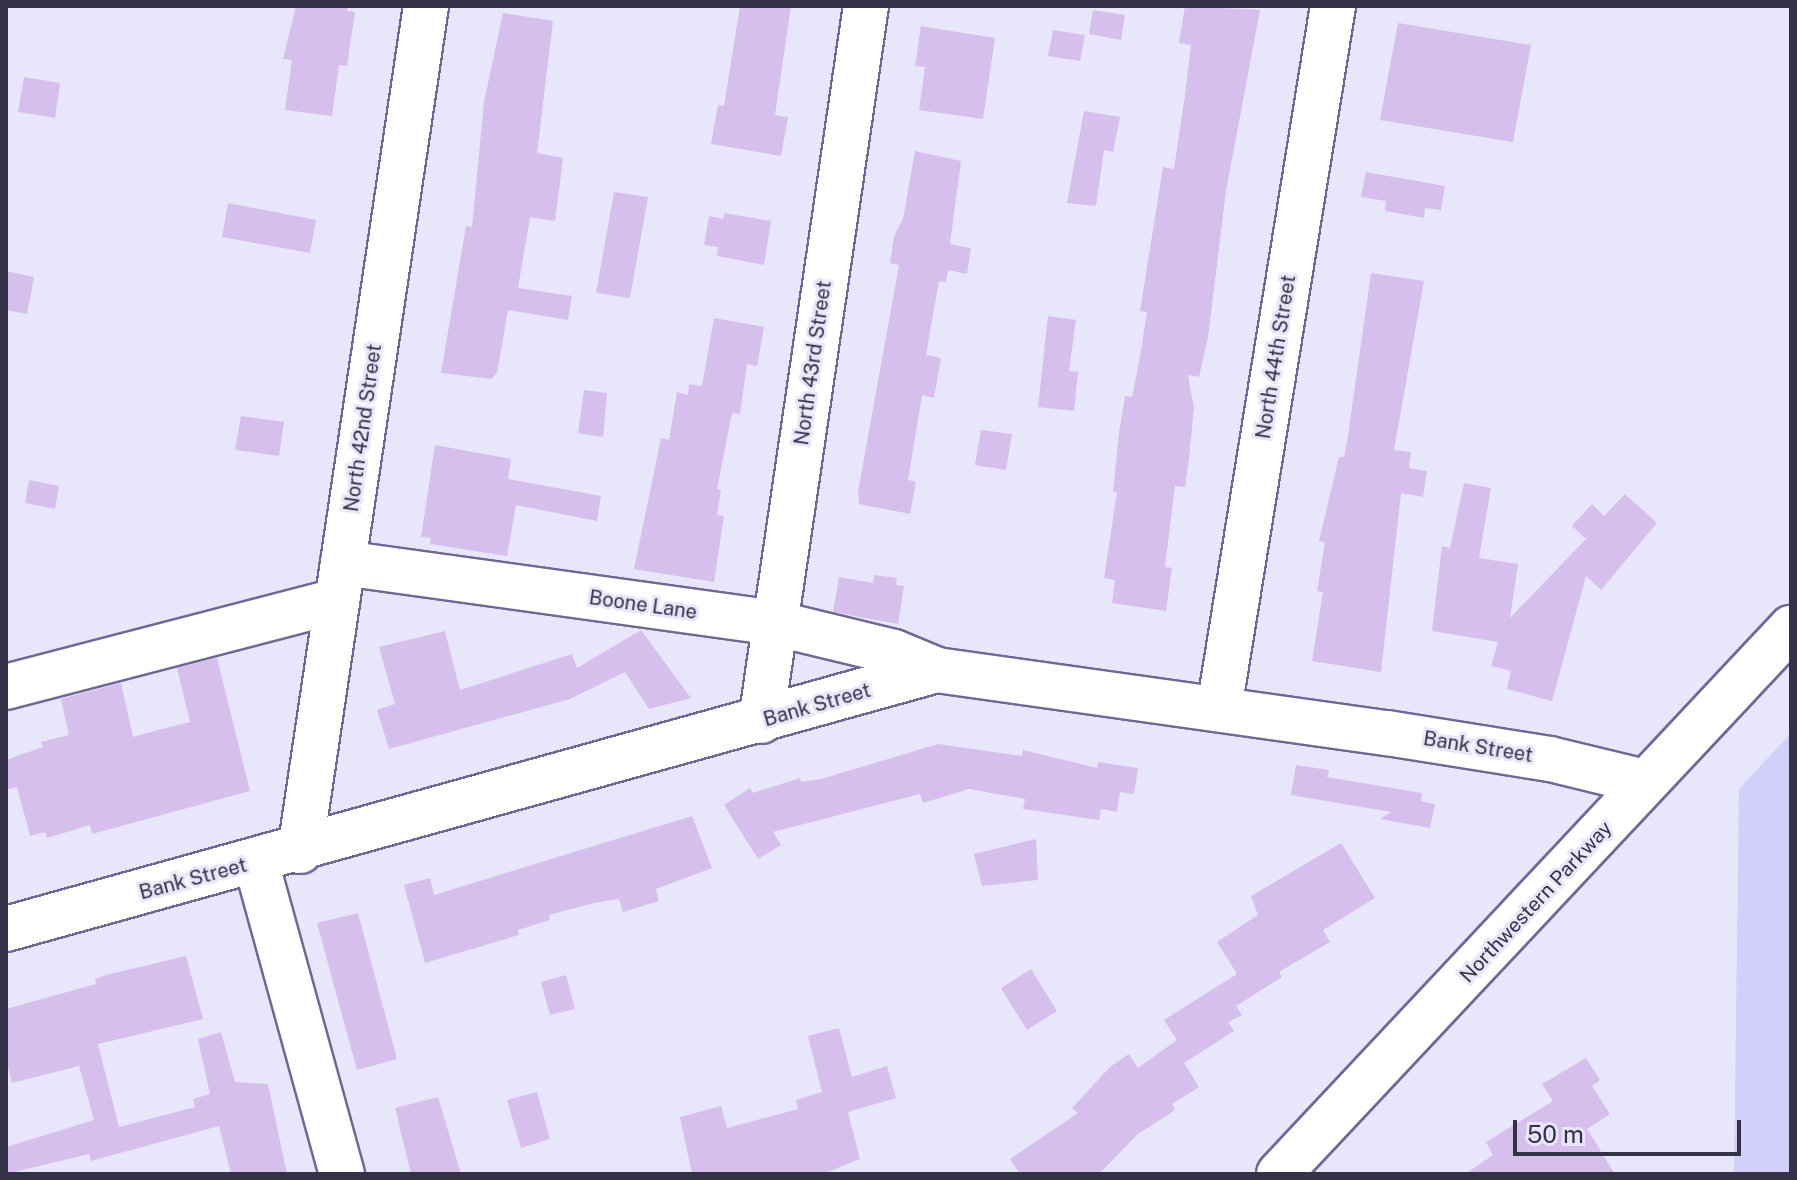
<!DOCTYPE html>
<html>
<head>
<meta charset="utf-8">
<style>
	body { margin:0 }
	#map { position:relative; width:1797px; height:1180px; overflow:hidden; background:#e7e6fa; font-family:"Public Sans",sans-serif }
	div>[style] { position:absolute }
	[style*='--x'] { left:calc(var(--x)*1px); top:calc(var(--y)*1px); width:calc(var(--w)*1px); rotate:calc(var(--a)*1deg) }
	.green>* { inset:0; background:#d2d0fa }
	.building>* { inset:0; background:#d7bfed }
	.roads { filter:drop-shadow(2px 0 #6d6995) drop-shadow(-2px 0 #6d6995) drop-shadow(0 2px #6d6995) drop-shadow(0 -2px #6d6995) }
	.minor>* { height:44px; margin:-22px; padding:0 22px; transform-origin:22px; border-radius:22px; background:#fff }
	span { translate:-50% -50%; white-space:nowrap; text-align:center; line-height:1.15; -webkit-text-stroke:6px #e7e6fa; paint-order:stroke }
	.street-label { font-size:20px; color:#343246 }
	.frame { position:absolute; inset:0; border:8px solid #343246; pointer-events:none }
	.scale { position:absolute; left:1513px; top:1120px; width:228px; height:36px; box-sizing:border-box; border:4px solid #343246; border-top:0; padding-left:10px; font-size:24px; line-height:28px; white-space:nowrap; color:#343246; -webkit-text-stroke:6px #e7e6fa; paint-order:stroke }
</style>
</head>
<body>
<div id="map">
	<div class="green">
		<i style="clip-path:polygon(1791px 733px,1791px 1174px,1734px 1174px,1739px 789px)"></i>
	</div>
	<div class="building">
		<i style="clip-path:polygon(296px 6px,348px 6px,347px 11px,355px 12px,347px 66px,339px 65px,332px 116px,285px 110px,292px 60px,283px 59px)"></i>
		<i style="clip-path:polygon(740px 6px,791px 6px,775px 115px,788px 117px,781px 156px,711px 144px,718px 105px,724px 106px)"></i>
		<i style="clip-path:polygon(1185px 6px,1260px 10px,1226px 191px,1208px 337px,1199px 377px,1188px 375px,1194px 408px,1189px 458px,1185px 487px,1175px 486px,1165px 567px,1172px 568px,1166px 611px,1112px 603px,1115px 580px,1104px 578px,1117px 492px,1113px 492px,1119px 433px,1125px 396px,1132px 397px,1140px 357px,1147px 312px,1140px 311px,1163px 167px,1174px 169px,1185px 95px,1191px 45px,1179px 43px)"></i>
		<i style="clip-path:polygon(1093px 10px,1125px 15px,1121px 40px,1089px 34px)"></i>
		<i style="clip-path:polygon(503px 13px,553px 21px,537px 153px,563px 158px,555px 221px,530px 217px,518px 288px,572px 296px,568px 320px,508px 310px,497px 373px,491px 379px,441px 373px,466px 226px,472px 227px,484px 102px)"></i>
		<i style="clip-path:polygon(1398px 23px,1531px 45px,1513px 142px,1380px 120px)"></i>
		<i style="clip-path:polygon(921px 26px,995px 38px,983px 119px,919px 110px,925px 67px,915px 66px)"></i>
		<i style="clip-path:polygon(1053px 30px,1085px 35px,1080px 61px,1048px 56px)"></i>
		<i style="clip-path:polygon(24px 77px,60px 83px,55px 118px,18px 112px)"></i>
		<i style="clip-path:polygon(1084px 111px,1120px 117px,1113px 152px,1104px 150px,1096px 206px,1067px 203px)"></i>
		<i style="clip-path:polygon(915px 151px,961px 161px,950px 244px,971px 248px,967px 274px,948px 270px,946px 282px,939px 281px,926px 355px,941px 358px,934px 398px,922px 395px,908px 480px,916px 482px,910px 514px,859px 504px,858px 492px,899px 265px,890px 263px,894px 236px,903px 219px)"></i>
		<i style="clip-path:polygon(1366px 172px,1445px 186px,1441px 210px,1425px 208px,1424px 218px,1385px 211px,1386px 201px,1361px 197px)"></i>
		<i style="clip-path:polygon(614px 192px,648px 197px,630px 298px,596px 293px)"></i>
		<i style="clip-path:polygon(228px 203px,316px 220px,310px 253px,222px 237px)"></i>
		<i style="clip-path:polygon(724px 213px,771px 221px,764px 265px,717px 256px,718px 247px,704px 245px,709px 216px,723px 219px)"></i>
		<i style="clip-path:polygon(6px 271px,34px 277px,27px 314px,6px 310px)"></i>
		<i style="clip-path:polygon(1371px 273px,1424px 281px,1394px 450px,1411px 452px,1409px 468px,1427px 471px,1423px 497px,1401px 493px,1381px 672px,1312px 661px,1323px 592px,1317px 591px,1325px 542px,1319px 541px,1339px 457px,1344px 457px,1347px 442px)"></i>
		<i style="clip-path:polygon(1048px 316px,1076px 320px,1069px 371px,1078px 372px,1074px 411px,1038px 407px)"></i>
		<i style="clip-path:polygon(714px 318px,764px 327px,757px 366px,747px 364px,740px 414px,732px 413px,717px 489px,721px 490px,717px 515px,724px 516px,714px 582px,634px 569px,661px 438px,669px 440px,677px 392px,688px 395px,689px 384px,702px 386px)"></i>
		<i style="clip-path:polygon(584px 390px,607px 393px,603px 437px,578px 433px)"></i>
		<i style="clip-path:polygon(241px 416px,284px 422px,279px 456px,235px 450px)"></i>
		<i style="clip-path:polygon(981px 430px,1012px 434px,1006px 470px,975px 465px)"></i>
		<i style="clip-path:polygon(435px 445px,511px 459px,508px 479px,601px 496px,597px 521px,516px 505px,507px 556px,430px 544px,431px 538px,421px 537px)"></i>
		<i style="clip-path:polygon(29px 480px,59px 486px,55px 509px,25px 503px)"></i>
		<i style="clip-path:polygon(1464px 483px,1491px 488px,1479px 558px,1518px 564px,1510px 618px,1586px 539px,1572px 526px,1592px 504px,1604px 516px,1625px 494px,1657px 523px,1601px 590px,1586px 576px,1552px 701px,1507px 689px,1511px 671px,1491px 666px,1498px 642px,1432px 631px,1442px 546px,1450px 548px)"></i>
		<i style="clip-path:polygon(874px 575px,897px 578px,896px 585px,904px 586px,898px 624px,833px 612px,839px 577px,873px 583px)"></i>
		<i style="clip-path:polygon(641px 630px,691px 698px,649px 709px,625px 672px,570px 699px,389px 749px,377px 710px,395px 704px,379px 647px,445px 631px,460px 690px,572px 654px,577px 668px)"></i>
		<i style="clip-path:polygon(217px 658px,250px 791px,92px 834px,90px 825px,47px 838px,45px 832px,30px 836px,17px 787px,6px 790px,6px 760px,43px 747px,41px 742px,69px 735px,61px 699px,121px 683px,133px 737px,158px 730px,190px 722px,177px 668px)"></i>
		<i style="clip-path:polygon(938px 744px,1022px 756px,1023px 750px,1097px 768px,1098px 762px,1138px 768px,1134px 794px,1120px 792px,1117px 812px,1101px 809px,1099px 820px,1023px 809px,1025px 799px,969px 789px,923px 803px,920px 794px,773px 832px,781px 845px,758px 859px,724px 805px,750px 788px,753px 793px,800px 778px,801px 782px,821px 779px)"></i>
		<i style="clip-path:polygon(1296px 765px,1329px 770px,1327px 777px,1422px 793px,1421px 801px,1435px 804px,1430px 828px,1380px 819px,1391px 812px,1291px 795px)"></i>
		<i style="clip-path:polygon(692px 816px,712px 868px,656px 889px,659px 901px,623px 912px,619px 899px,594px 903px,549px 915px,550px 920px,518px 930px,519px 935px,425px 963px,404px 885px,430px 878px,434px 895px)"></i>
		<i style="clip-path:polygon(1036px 839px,1038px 880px,982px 886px,974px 854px)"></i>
		<i style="clip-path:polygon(1341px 843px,1375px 898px,1323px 930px,1330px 942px,1279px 972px,1282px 977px,1236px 1006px,1242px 1015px,1228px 1022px,1234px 1031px,1184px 1063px,1199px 1087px,1172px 1104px,1175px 1110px,1138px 1134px,1099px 1174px,1020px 1174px,1010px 1159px,1078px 1113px,1072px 1108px,1110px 1067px,1129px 1054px,1138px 1068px,1177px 1040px,1164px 1020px,1237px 974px,1217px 942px,1258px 915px,1251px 896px)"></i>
		<i style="clip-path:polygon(358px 913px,397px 1059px,357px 1070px,317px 923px)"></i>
		<i style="clip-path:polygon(186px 956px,203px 1019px,98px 1044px,119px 1127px,195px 1107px,193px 1099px,210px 1094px,198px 1039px,221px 1032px,235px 1082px,268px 1084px,287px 1174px,231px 1174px,219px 1126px,91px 1161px,89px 1154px,6px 1174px,6px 1147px,94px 1120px,79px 1066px,12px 1083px,6px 1059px,6px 1009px,96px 984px,95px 979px,106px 975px)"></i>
		<i style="clip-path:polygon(1031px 969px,1057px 1011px,1027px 1030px,1001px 988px)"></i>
		<i style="clip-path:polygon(566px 975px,575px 1009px,550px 1015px,541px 982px)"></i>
		<i style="clip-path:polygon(839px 1028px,852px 1077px,887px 1066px,896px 1098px,848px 1112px,860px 1159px,823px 1174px,692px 1174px,680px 1117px,721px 1106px,727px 1128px,798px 1109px,796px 1100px,822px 1092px,808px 1036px)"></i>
		<i style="clip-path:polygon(1586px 1058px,1600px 1080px,1592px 1086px,1610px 1114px,1587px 1129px,1615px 1174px,1465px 1174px,1493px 1155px,1486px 1142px,1553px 1101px,1542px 1084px)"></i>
		<i style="clip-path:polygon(537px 1092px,550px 1139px,521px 1148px,507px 1100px)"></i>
		<i style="clip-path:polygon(438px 1097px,461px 1174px,411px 1174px,395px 1108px)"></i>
	</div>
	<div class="roads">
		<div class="minor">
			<i style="--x:343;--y:563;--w:435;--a:7.9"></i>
			<i style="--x:774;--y:623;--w:123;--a:13.6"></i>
			<i style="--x:894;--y:652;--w:47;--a:22.7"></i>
			<i style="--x:6;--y:687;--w:342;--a:-14.6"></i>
			<i style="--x:1219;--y:709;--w:712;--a:-80.79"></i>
			<i style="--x:761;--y:721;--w:723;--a:-81.65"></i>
			<i style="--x:300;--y:851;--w:854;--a:-81.52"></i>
			<i style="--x:256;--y:862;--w:324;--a:74.6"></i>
			<i style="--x:6;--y:929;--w:966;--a:-15.55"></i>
			<i style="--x:937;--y:670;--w:454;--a:8"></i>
			<i style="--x:1387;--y:733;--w:165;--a:9.1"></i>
			<i style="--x:1550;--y:759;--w:97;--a:13.7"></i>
			<i style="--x:1279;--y:1174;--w:749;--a:-46.84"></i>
		</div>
	</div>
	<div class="street-label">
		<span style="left:1276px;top:357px;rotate:-81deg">North 44th Street</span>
		<span style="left:813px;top:363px;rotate:-82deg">North 43rd Street</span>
		<span style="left:363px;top:428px;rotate:-82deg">North 42nd Street</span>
		<span style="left:643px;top:605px;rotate:8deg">Boone Lane</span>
		<span style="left:817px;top:705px;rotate:-16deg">Bank Street</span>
		<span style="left:1478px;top:747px;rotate:9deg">Bank Street</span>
		<span style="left:193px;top:879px;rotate:-15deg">Bank Street</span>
		<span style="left:1536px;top:902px;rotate:-47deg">Northwestern Parkway</span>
	</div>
	<div class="frame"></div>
	<div class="scale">50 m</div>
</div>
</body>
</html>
